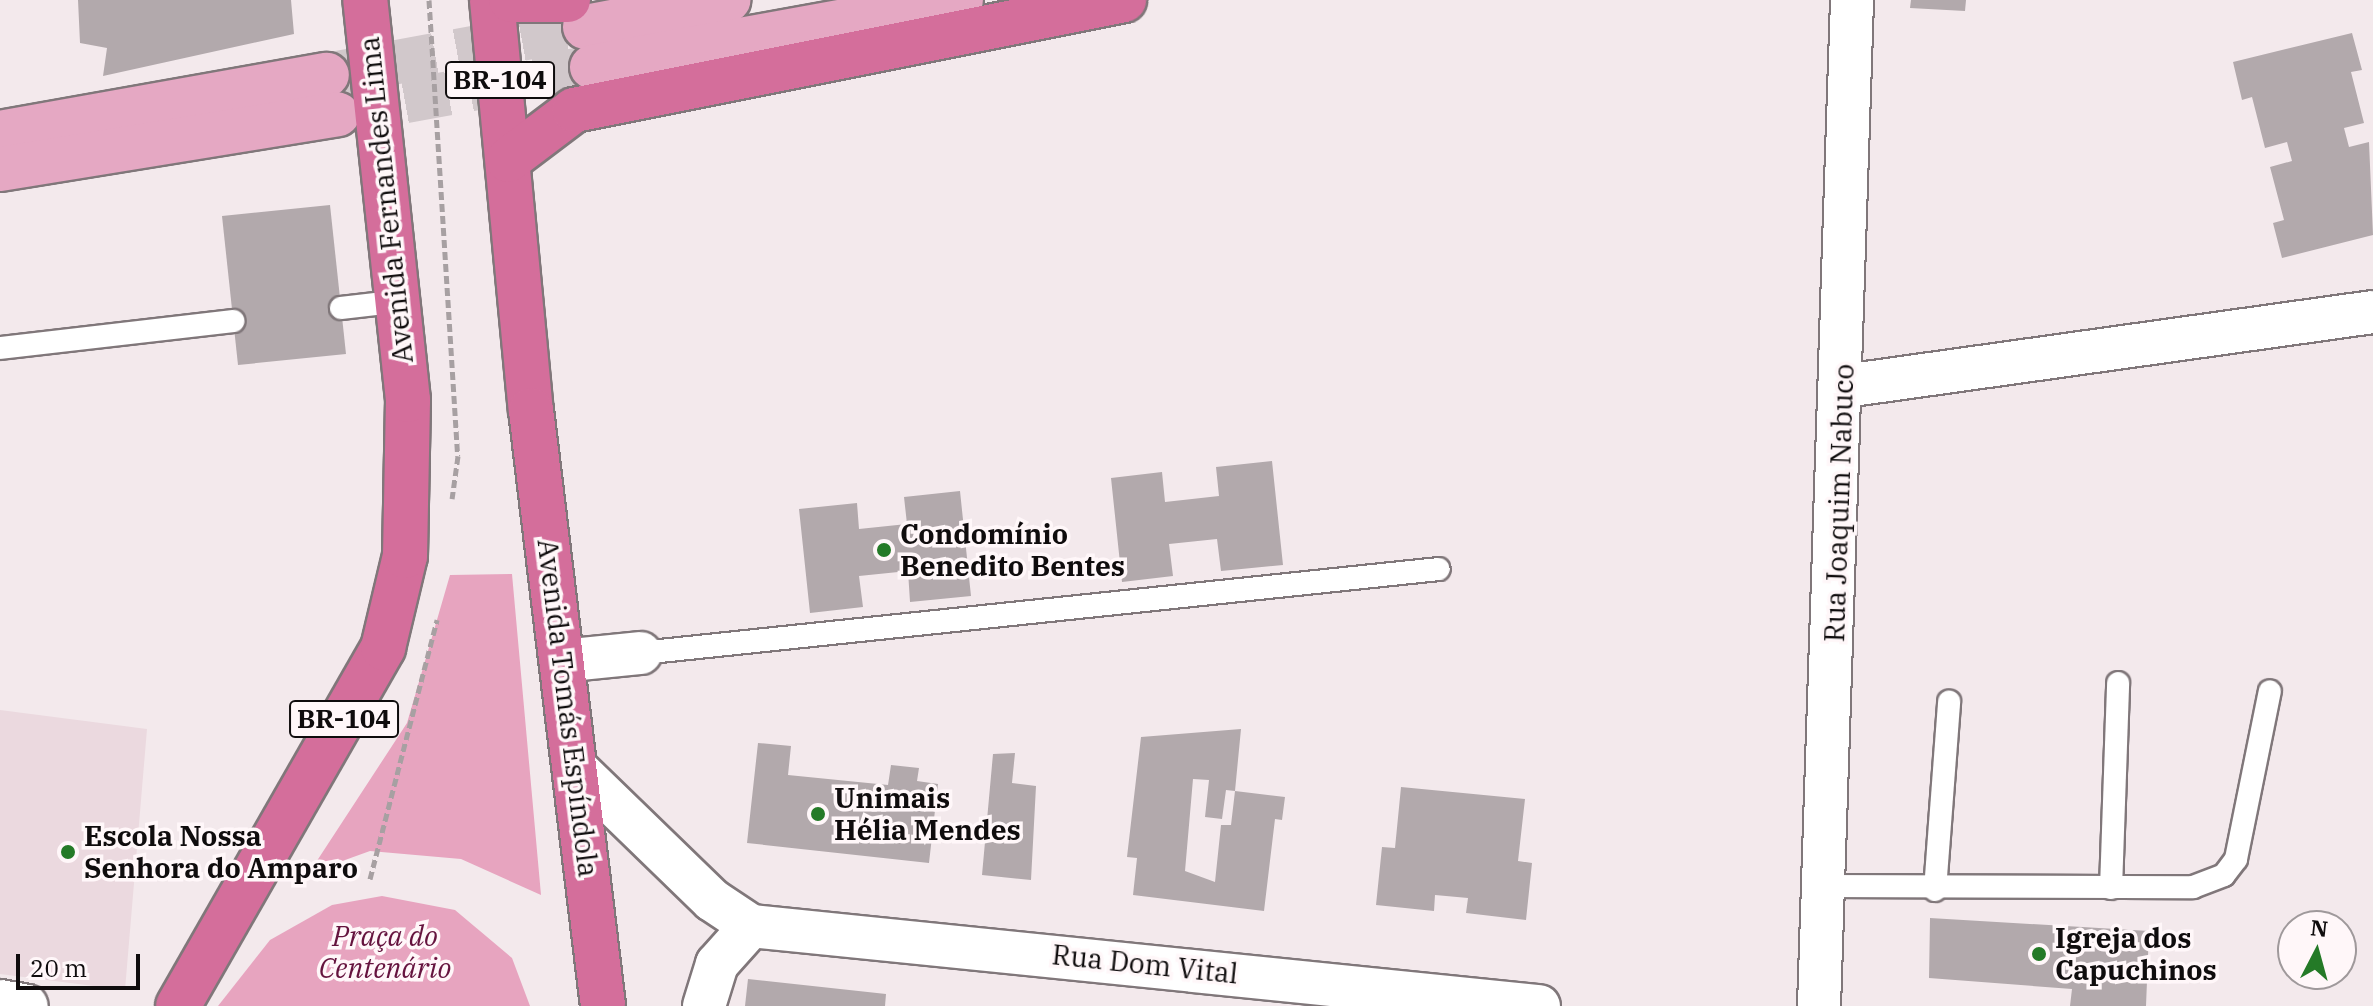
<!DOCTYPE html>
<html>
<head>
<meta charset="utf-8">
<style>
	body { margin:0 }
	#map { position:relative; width:2373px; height:1006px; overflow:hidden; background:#f3e9ec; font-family:"IBM Plex Serif",serif }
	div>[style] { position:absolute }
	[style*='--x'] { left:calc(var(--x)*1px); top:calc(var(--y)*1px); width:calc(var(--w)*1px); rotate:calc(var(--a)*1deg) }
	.built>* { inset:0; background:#ebd9df }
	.green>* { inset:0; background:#e7a4bf }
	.building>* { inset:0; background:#b2a9ac }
	.primary-tunnel>* { height:44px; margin-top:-22px; transform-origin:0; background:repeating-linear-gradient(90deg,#d1c8cb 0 44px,transparent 0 66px) }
	.path>* { height:5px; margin-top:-2.5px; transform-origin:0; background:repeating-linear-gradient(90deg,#a7a0a2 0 8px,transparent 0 12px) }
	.roads { filter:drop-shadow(2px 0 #80777a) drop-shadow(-2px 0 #80777a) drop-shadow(0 2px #80777a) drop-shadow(0 -2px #80777a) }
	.lane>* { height:22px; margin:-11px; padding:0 11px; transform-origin:11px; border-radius:11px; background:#fff }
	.street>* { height:42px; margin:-21px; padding:0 21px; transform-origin:21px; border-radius:21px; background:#fff }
	.primary>* { height:44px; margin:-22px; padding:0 22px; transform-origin:22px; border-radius:22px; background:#e5a8c3 }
	.highway>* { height:44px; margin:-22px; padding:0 22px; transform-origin:22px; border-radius:22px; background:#d46e9b }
	.dots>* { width:22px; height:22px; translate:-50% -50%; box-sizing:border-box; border:4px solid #fff7f9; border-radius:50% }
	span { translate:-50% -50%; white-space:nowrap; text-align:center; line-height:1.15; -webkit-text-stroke:7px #fff7f9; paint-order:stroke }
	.shield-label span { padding:2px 6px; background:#fff7f9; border:2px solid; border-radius:6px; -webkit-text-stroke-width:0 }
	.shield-label { font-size:26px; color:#0f0c0d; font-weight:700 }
	.street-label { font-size:28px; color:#0f0c0d }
	.poi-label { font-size:28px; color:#0f0c0d; font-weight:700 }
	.left { translate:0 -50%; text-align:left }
	.park-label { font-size:28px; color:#65133e; font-style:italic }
	.north { position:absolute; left:2277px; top:910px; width:80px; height:80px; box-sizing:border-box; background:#fff7f9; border:2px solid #9f999b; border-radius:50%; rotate:6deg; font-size:22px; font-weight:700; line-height:32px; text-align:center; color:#0f0c0d }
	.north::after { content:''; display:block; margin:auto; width:28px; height:36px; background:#247a27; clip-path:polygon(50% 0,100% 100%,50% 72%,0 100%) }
	.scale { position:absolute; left:16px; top:954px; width:124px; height:36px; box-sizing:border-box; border:4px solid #0f0c0d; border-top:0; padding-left:10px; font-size:24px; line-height:28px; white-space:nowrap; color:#0f0c0d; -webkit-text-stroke:6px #fff7f9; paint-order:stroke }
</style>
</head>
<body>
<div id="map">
	<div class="built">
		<i style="clip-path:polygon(0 710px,147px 729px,125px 990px,0 974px)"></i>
	</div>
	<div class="green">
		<i style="clip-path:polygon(512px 574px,541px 895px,461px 859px,370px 851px,309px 873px,407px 723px,450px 575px)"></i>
		<i style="clip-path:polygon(382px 896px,455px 910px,512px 958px,530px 1006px,218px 1006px,270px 940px,332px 905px)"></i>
	</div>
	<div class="building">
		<i style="clip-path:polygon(78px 0,291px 0,294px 34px,103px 76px,107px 48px,80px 43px)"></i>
		<i style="clip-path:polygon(1911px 0,1966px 0,1965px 11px,1910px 8px)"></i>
		<i style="clip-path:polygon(2352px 33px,2362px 70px,2351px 72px,2364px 123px,2344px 128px,2349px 147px,2369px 142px,2373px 235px,2282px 258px,2273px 223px,2284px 220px,2270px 167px,2292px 161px,2287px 142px,2265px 148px,2252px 97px,2242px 100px,2233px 62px)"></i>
		<i style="clip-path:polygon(330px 205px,346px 354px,238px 365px,222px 216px)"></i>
		<i style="clip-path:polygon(1272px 461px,1283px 565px,1221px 571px,1217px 539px,1169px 544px,1173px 576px,1122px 582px,1111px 478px,1162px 472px,1165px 502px,1219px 496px,1216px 467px)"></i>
		<i style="clip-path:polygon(960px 491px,971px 596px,910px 602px,908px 571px,859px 576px,863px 607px,810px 613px,799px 509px,857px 503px,859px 529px,907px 524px,904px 497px)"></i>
		<i style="clip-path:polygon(1241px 729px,1235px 791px,1226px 790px,1222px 819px,1205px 817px,1209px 780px,1193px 779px,1185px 871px,1215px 882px,1221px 825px,1231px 825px,1235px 791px,1285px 797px,1282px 820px,1275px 819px,1264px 911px,1133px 895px,1137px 858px,1127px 857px,1141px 737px)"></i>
		<i style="clip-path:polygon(758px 743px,791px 746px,788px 775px,888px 785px,891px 765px,919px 768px,917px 781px,938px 784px,929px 863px,747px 843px)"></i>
		<i style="clip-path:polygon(1015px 753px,1012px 783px,1036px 786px,1031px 880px,982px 875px,993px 754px)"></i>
		<i style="clip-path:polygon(1401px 787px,1525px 799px,1518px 861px,1532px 863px,1526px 920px,1466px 913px,1468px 898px,1435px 895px,1434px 911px,1376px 905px,1382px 847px,1395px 848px)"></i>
		<i style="clip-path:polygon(1930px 918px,2149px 931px,2146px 1006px,2070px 1006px,2072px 989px,1929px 978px)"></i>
		<i style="clip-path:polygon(748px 979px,886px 994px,885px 1006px,745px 1006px)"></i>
	</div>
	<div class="primary-tunnel">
		<i style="--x:327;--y:75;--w:262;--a:-10.5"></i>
		<i style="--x:340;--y:113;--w:256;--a:-10.3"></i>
	</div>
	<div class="path">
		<i style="--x:429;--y:0;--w:457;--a:86.4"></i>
		<i style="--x:458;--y:456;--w:43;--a:97.9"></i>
		<i style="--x:370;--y:879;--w:268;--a:-75.5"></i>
	</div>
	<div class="roads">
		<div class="lane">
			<i style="--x:341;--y:308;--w:52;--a:-6.6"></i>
			<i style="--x:0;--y:348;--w:235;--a:-6.6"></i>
			<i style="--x:641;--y:653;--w:802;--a:-6.01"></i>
			<i style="--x:1824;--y:886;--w:369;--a:0.2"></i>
			<i style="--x:2193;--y:887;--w:33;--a:-21"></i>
			<i style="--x:2224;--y:875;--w:20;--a:-53"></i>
			<i style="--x:2236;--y:859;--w:171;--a:-78.6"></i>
			<i style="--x:2111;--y:888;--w:205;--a:-88"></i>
			<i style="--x:1935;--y:890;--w:189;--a:-85.7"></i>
		</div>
		<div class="street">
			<i style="--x:1845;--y:386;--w:533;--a:-7.98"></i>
			<i style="--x:561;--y:661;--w:80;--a:-5.7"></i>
			<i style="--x:580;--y:772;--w:184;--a:44.1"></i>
			<i style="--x:712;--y:900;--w:47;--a:33.7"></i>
			<i style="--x:751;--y:926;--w:792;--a:5.8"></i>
			<i style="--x:0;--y:1001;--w:27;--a:10"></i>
			<i style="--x:704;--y:1006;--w:44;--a:-72.8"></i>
			<i style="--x:717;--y:964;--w:51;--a:-48.2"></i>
			<i style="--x:1819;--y:1006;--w:1007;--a:-88.12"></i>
		</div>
		<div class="primary">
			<i style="--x:585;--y:27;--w:146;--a:-10.7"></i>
			<i style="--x:592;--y:67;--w:375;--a:-10.3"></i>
			<i style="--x:0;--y:133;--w:332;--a:-10.1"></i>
			<i style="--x:0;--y:169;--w:342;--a:-9.2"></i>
		</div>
		<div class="highway">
			<i style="--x:492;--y:0;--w:412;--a:84.6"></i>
			<i style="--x:531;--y:410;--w:600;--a:83.11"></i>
			<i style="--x:511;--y:0;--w:57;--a:0"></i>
			<i style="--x:508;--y:160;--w:83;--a:-37.1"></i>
			<i style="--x:574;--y:110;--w:561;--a:-11.31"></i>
			<i style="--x:178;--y:1006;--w:413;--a:-60.2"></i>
			<i style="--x:383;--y:648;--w:95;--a:-76.6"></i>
			<i style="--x:405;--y:556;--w:156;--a:-88.9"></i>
			<i style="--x:408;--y:400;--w:402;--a:-96.1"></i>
		</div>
	</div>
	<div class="dots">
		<i style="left:884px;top:550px;background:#247a27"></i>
		<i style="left:818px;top:814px;background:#247a27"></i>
		<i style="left:68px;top:852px;background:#247a27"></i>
		<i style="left:2039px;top:954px;background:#247a27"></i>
	</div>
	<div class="shield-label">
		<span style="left:500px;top:80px">BR-104</span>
		<span style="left:344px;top:719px">BR-104</span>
	</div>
	<div class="street-label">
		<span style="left:386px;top:200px;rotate:-96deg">Avenida Fernandes Lima</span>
		<span style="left:1839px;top:503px;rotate:-88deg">Rua Joaquim Nabuco</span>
		<span style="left:568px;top:708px;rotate:83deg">Avenida Tomás Espíndola</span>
		<span style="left:1145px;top:964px;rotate:6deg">Rua Dom Vital</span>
	</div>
	<div class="poi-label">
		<span class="left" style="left:900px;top:550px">Condomínio<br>Benedito Bentes</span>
		<span class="left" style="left:834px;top:814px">Unimais<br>Hélia Mendes</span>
		<span class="left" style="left:84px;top:852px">Escola Nossa<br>Senhora do Amparo</span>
		<span class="left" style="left:2055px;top:954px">Igreja dos<br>Capuchinos</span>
	</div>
	<div class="park-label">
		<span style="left:385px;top:952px">Praça do<br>Centenário</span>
	</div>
	<div class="north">N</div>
	<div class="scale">20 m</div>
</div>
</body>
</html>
